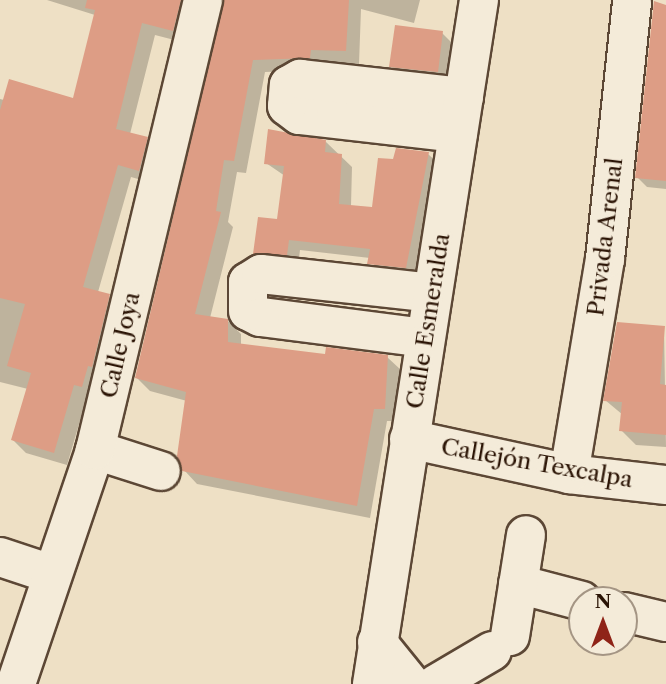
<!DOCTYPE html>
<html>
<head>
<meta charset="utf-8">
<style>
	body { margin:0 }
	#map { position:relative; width:666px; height:684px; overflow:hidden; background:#eee0c5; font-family:"Libre Caslon Text",serif }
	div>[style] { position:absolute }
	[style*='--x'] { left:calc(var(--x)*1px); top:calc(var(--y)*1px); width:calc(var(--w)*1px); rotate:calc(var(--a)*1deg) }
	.shadow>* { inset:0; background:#0003 }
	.building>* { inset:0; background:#dd9d85 }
	.roads { filter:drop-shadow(2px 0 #5c4735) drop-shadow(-2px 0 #5c4735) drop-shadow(0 2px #5c4735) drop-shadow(0 -2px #5c4735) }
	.minor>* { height:38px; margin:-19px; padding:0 19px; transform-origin:19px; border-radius:19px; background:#f4ebd9 }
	span { translate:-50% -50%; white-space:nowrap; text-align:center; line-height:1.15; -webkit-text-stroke:6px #f4ebd9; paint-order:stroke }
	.street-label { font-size:23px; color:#2b1405 }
	.north { position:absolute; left:568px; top:586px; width:70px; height:70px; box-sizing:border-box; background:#f4ebd9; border:2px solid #a49584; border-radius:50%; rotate:0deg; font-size:19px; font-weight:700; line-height:28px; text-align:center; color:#2b1405 }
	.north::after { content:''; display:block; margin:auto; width:24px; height:32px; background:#8f2418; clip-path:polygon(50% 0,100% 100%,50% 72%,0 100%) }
</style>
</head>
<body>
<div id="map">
	<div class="shadow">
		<i style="clip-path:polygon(47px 0,199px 0,186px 43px,155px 35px,130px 134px,147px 139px,160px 152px,152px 183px,131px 177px,98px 292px,109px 296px,122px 309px,94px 399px,87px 397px,67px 465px,26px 453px,13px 440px,28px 389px,0 382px,0 99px,80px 118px,95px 15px)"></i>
		<i style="clip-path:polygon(226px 0,420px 0,414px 23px,361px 9px,359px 64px,323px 62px,323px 70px,265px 72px,246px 173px,237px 172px,228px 222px,233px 227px,210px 318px,228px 321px,241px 334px,241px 345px,327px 356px,387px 357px,401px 370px,397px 421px,387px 421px,370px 518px,197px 484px,184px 470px,187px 401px,150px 391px,137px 378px)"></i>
		<i style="clip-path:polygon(666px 6px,666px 189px,647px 187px,637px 177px)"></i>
		<i style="clip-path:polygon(442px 33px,452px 43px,448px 81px,401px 76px,391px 66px)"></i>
		<i style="clip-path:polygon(326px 142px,352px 167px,351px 206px,373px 208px,395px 161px,428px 154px,440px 165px,417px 279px,381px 275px,370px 258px,300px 250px,298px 266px,267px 265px,255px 254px,278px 221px,285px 176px,266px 163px)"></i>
		<i style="clip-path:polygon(664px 328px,666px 447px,636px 445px,621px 430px,623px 415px,605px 400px)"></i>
	</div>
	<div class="building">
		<i style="clip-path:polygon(87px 0,181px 0,173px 31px,142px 23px,116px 129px,148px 137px,139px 171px,118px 165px,83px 287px,110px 294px,92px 367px,88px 366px,82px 387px,74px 385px,54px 453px,11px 440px,31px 373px,7px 366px,25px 304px,0 298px,0 110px,9px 79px,73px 98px,95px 10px,85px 8px)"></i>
		<i style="clip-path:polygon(224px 0,349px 0,346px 51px,311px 50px,310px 58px,253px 60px,234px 161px,224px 160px,216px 211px,221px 212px,195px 314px,228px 319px,228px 342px,325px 354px,326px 347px,388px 355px,385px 409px,374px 409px,357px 506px,182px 471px,177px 456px,186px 392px,135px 378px)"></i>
		<i style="clip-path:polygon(654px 1px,666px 5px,666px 181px,635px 178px)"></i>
		<i style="clip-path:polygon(395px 25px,443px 31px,438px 72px,389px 67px)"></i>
		<i style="clip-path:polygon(268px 129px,326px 140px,325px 152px,342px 154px,339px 204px,372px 207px,378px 158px,393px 159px,396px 148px,429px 152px,406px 268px,367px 264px,370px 249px,289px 240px,287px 255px,253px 254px,258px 217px,277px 219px,284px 166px,264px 164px)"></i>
		<i style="clip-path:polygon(617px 322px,665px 326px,660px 384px,666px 385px,666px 435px,619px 431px,622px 402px,603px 401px)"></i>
	</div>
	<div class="roads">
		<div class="minor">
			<i style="--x:458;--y:133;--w:160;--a:-173.5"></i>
			<i style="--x:299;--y:115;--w:15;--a:-143"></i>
			<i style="--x:287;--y:106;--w:21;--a:-85"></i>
			<i style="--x:289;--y:85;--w:13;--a:-29"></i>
			<i style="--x:300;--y:79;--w:165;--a:6.3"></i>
			<i style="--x:425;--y:338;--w:166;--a:-172.7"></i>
			<i style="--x:260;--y:317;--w:13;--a:-153"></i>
			<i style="--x:248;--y:311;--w:29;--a:-90"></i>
			<i style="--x:248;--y:282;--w:15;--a:-32"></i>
			<i style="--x:261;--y:274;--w:172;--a:6.3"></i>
			<i style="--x:409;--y:439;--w:164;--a:12.3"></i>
			<i style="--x:569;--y:474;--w:98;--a:6.5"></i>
			<i style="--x:95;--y:450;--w:69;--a:17.7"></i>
			<i style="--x:569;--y:474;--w:218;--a:-80.5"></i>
			<i style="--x:605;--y:259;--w:260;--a:-84"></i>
			<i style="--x:0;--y:557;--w:54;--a:18.4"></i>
			<i style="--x:518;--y:584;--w:66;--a:14.9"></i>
			<i style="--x:624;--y:612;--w:43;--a:13.4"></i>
			<i style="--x:510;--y:636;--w:102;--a:-81"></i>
			<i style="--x:377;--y:642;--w:54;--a:51"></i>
			<i style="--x:16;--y:684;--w:247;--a:-71.3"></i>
			<i style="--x:95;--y:450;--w:463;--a:-76.5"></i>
			<i style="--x:372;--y:684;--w:692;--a:-81.11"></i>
			<i style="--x:436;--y:684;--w:65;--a:-30.5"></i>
		</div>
	</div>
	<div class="street-label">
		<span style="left:605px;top:237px;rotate:-83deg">Privada Arenal</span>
		<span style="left:428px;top:321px;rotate:-81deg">Calle Esmeralda</span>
		<span style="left:120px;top:345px;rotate:-77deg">Calle Joya</span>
		<span style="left:537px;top:463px;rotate:10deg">Callejón Texcalpa</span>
	</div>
	<div class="north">N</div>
</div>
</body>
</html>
